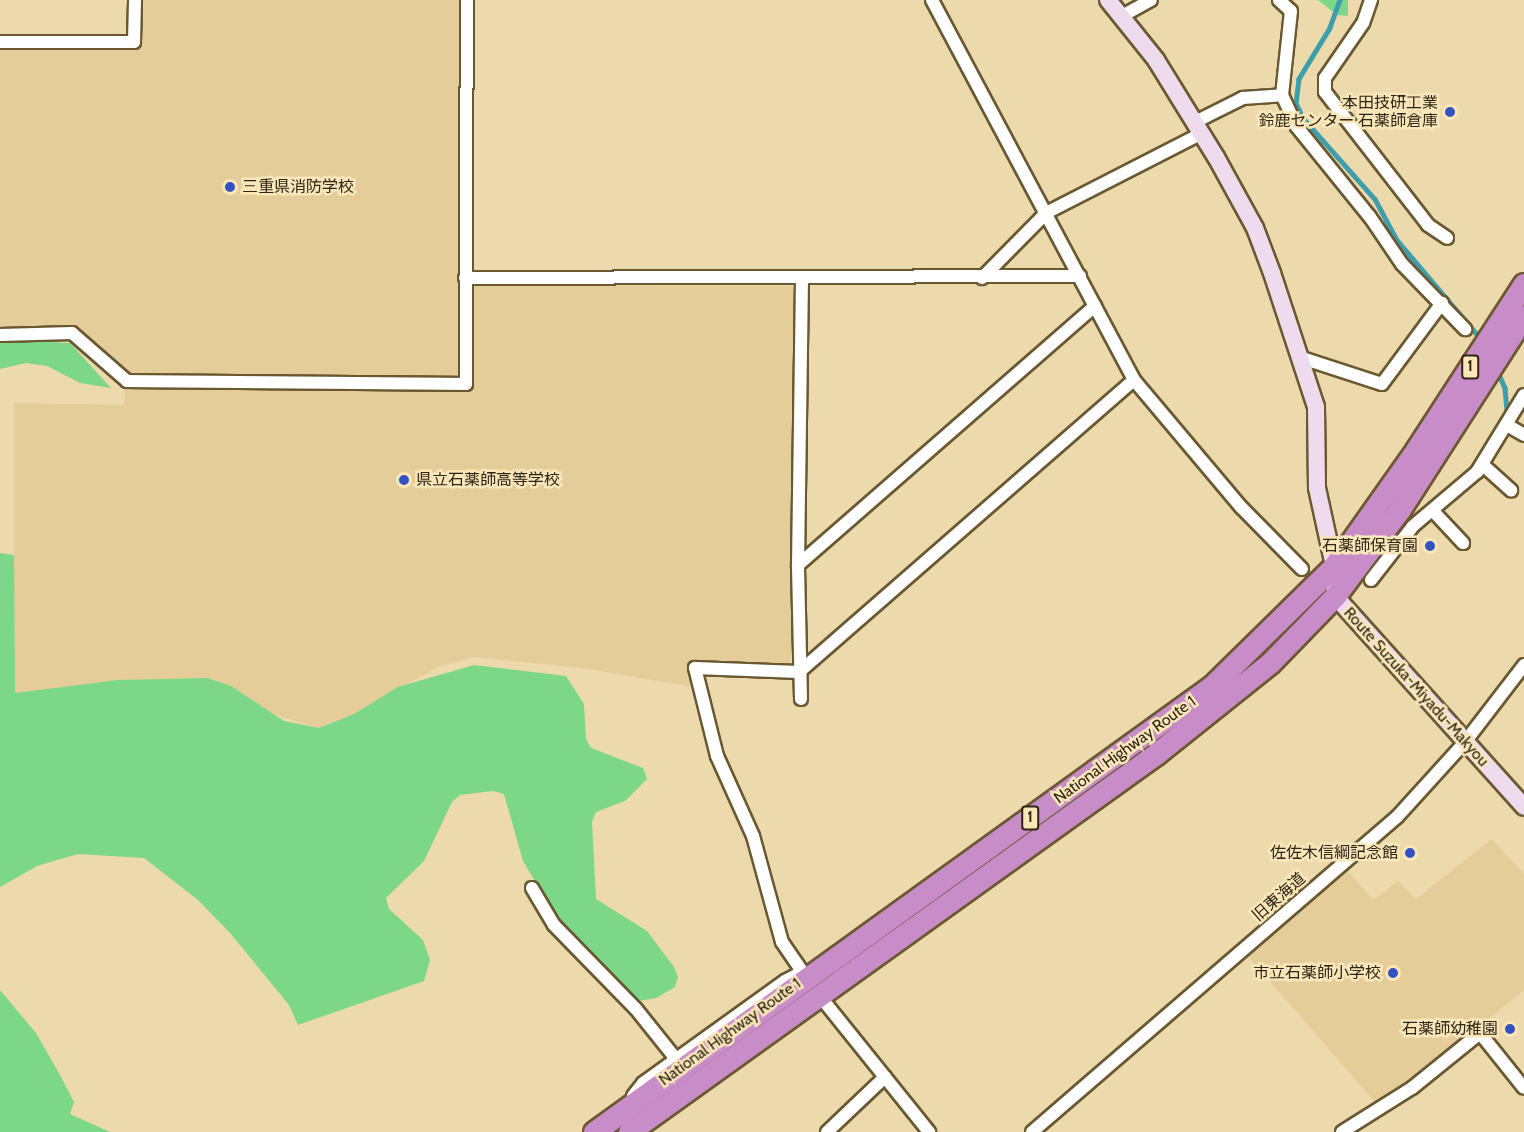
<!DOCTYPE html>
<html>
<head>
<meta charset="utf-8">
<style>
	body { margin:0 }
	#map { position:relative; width:1524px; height:1132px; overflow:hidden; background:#ecd9ac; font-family:Cabin,"Noto Sans JP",sans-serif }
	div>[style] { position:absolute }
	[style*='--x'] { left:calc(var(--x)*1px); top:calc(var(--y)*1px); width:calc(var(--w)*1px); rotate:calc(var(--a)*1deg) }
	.built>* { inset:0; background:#e4cd99 }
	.green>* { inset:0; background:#7cd888 }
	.stream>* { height:4.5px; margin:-2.25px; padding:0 2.25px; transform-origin:2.25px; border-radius:2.25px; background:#3e9fac }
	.roads { filter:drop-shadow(2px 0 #6a5930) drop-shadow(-2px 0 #6a5930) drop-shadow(0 2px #6a5930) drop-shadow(0 -2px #6a5930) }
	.street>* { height:12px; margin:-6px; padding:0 6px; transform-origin:6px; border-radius:6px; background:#fff }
	.secondary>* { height:16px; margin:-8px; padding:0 8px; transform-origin:8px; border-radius:8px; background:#eedcee }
	.highway>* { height:21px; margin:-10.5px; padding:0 10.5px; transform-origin:10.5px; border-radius:10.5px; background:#c88cc8 }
	.dots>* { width:16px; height:16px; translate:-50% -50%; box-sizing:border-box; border:3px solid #fae6b9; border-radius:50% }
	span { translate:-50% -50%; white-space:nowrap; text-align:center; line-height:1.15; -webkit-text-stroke:5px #fae6b9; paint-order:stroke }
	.shield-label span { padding:2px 4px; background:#fae6b9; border:2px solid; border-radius:4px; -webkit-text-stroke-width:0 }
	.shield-label { font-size:15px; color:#2d2614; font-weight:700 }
	.poi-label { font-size:16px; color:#2d2614 }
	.right { translate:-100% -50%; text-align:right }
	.left { translate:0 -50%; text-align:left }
	.street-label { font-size:16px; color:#2d2614 }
</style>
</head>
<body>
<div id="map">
	<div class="built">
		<i style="clip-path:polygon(141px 0,460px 0,459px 373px,456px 377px,128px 374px,76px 326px,0 329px,0 49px,140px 49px)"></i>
		<i style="clip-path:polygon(476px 285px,791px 286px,795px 290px,791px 661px,785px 666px,689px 663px,692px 687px,589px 669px,475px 657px,440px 666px,354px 714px,319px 728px,163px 682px,118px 680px,14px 694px,14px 403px,124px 405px,125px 389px,469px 389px,472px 289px)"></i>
		<i style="clip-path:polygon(1492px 839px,1524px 874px,1524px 990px,1411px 1082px,1375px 1102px,1247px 955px,1346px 869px,1373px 900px,1398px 881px,1416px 899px)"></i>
	</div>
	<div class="green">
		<i style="clip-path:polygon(1318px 0,1348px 0,1348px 16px,1337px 15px)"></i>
		<i style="clip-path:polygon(0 340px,70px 343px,111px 388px,80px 383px,47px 366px,26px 363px,0 369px)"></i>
		<i style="clip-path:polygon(0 553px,14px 555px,15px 693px,118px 680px,208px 678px,231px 686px,284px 721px,319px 728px,354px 714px,398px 687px,474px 665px,566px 676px,584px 704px,586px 739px,591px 748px,643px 768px,647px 779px,625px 801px,596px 812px,592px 822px,596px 899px,647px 931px,674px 967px,678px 977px,675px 987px,656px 998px,638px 1001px,565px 931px,523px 861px,504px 794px,493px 791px,460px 795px,452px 802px,424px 861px,386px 898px,389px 909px,423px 940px,430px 960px,424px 981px,298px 1025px,289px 1005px,231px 934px,198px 900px,144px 858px,78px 854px,37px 866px,0 887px)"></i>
		<i style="clip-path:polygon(0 990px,36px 1033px,60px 1075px,74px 1102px,70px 1114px,110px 1132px,0 1132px)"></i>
	</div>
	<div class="stream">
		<i style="--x:1340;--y:0;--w:30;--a:110"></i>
		<i style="--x:1330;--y:28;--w:60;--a:121.3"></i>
		<i style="--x:1299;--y:79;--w:24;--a:97"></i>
		<i style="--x:1296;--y:103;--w:17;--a:65"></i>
		<i style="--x:1303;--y:118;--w:108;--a:48.4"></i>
		<i style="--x:1375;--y:199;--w:47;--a:61.8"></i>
		<i style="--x:1397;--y:240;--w:130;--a:49.7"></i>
		<i style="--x:1497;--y:370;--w:20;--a:66"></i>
		<i style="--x:1505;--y:388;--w:23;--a:85"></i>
	</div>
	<div class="roads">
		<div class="street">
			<i style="--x:932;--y:0;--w:430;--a:62"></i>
			<i style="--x:1134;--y:380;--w:166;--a:49.9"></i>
			<i style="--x:1241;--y:507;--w:87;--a:45.5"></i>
			<i style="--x:1279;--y:0;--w:16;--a:43"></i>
			<i style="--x:1291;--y:11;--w:84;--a:96.1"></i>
			<i style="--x:1282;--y:95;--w:35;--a:65"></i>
			<i style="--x:1297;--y:127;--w:116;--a:51"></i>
			<i style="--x:1370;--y:217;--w:57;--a:55.8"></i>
			<i style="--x:1402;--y:264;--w:91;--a:45.9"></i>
			<i style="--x:1371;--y:0;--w:24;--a:109"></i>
			<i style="--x:1363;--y:23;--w:67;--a:124.6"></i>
			<i style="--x:1325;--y:78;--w:14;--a:90"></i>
			<i style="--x:1325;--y:92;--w:168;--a:52.2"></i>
			<i style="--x:1428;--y:225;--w:23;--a:34"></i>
			<i style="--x:1122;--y:16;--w:33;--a:-29"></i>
			<i style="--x:0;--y:42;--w:134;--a:0"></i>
			<i style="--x:134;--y:42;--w:42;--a:-88.6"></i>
			<i style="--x:1195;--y:122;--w:54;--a:-26.6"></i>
			<i style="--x:1243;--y:98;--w:39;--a:-4"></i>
			<i style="--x:465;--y:278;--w:615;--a:-0.19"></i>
			<i style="--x:982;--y:278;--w:91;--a:-45.4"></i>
			<i style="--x:1046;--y:213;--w:175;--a:-27.1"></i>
			<i style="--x:0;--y:335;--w:72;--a:-1.6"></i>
			<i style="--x:72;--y:333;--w:73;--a:41.1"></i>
			<i style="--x:127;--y:381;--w:339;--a:0.5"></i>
			<i style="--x:466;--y:384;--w:384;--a:-89.9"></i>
			<i style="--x:1302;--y:358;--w:84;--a:18"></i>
			<i style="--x:1382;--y:384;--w:101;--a:-53.5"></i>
			<i style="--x:1507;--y:425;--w:20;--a:30"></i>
			<i style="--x:1483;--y:465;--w:38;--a:42"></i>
			<i style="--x:1433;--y:511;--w:44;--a:46.8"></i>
			<i style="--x:798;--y:565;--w:394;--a:-41.1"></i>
			<i style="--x:1371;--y:580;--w:68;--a:-52.1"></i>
			<i style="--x:1413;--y:526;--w:84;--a:-40.2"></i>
			<i style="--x:1477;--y:472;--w:90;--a:-58.6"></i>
			<i style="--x:801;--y:699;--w:134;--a:-91.3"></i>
			<i style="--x:798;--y:565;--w:286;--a:-89.2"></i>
			<i style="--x:532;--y:888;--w:43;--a:59.3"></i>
			<i style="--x:554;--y:925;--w:117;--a:45.7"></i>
			<i style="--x:636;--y:1009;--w:64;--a:51.3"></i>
			<i style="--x:806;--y:977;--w:42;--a:-124.4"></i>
			<i style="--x:782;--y:942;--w:110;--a:-105.3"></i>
			<i style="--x:753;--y:836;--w:88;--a:-114.2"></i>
			<i style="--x:717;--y:756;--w:91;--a:-104"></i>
			<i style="--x:695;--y:668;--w:104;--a:2.2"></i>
			<i style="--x:799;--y:672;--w:444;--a:-41.1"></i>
			<i style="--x:819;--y:995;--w:176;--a:51.2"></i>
			<i style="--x:633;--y:1096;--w:16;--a:-52"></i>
			<i style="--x:643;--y:1083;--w:175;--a:-35.7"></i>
			<i style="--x:785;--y:981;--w:19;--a:-28"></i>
			<i style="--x:827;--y:1132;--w:80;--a:-43.5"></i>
			<i style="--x:1032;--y:1132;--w:482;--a:-40.8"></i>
			<i style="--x:1397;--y:817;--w:101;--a:-47.8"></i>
			<i style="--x:1465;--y:742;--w:97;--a:-52.5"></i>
			<i style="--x:1342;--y:1132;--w:83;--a:-32.2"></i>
			<i style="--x:1412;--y:1088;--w:87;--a:-39"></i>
			<i style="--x:1480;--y:1033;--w:70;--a:51.3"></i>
		</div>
		<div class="secondary">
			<i style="--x:1108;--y:0;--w:77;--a:51.3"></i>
			<i style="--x:1156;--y:60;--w:114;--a:58.3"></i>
			<i style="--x:1216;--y:157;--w:81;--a:61.2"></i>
			<i style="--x:1255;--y:228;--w:48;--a:69.3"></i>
			<i style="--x:1272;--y:273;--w:141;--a:71.8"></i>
			<i style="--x:1316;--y:407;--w:81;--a:89.3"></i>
			<i style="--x:1317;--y:488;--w:80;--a:77.7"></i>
			<i style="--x:1334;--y:566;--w:30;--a:88"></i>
			<i style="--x:1335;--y:596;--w:283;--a:48.1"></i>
		</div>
		<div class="highway">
			<i style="--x:594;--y:1132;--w:762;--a:-35.82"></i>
			<i style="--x:1212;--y:686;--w:171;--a:-44.5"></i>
			<i style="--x:1334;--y:566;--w:142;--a:-54.7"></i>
			<i style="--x:1416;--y:450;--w:198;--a:-57"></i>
			<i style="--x:629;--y:1132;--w:649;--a:-35.65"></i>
			<i style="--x:1156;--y:754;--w:146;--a:-38.6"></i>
			<i style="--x:1270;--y:663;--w:93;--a:-45.9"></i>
			<i style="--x:1335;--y:596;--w:109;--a:-53.2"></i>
			<i style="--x:1400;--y:509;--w:229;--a:-57.3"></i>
		</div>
	</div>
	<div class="dots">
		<i style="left:1450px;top:112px;background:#3252c3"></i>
		<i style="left:230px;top:187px;background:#3252c3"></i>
		<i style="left:404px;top:480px;background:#3252c3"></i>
		<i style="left:1430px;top:546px;background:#3252c3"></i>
		<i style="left:1410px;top:853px;background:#3252c3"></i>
		<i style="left:1393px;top:973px;background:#3252c3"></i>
		<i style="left:1510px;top:1029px;background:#3252c3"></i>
	</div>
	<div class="shield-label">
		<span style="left:1470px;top:367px">1</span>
		<span style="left:1030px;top:818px">1</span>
	</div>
	<div class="poi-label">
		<span class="right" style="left:1438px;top:112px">本田技研工業<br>鈴鹿センター 石薬師倉庫</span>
		<span class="left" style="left:242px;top:187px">三重県消防学校</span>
		<span class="left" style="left:416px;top:480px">県立石薬師高等学校</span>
		<span class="right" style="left:1418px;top:546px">石薬師保育園</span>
		<span class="right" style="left:1398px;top:853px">佐佐木信綱記念館</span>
		<span class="right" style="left:1381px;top:973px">市立石薬師小学校</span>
		<span class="right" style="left:1498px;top:1029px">石薬師幼稚園</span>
	</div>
	<div class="street-label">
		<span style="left:1416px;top:687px;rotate:48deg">Route Suzuka-Miyadu-Makyou</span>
		<span style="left:1125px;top:750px;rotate:-36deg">National Highway Route 1</span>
		<span style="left:1279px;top:897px;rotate:-41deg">旧東海道</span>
		<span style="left:730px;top:1032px;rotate:-36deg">National Highway Route 1</span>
	</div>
</div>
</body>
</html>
